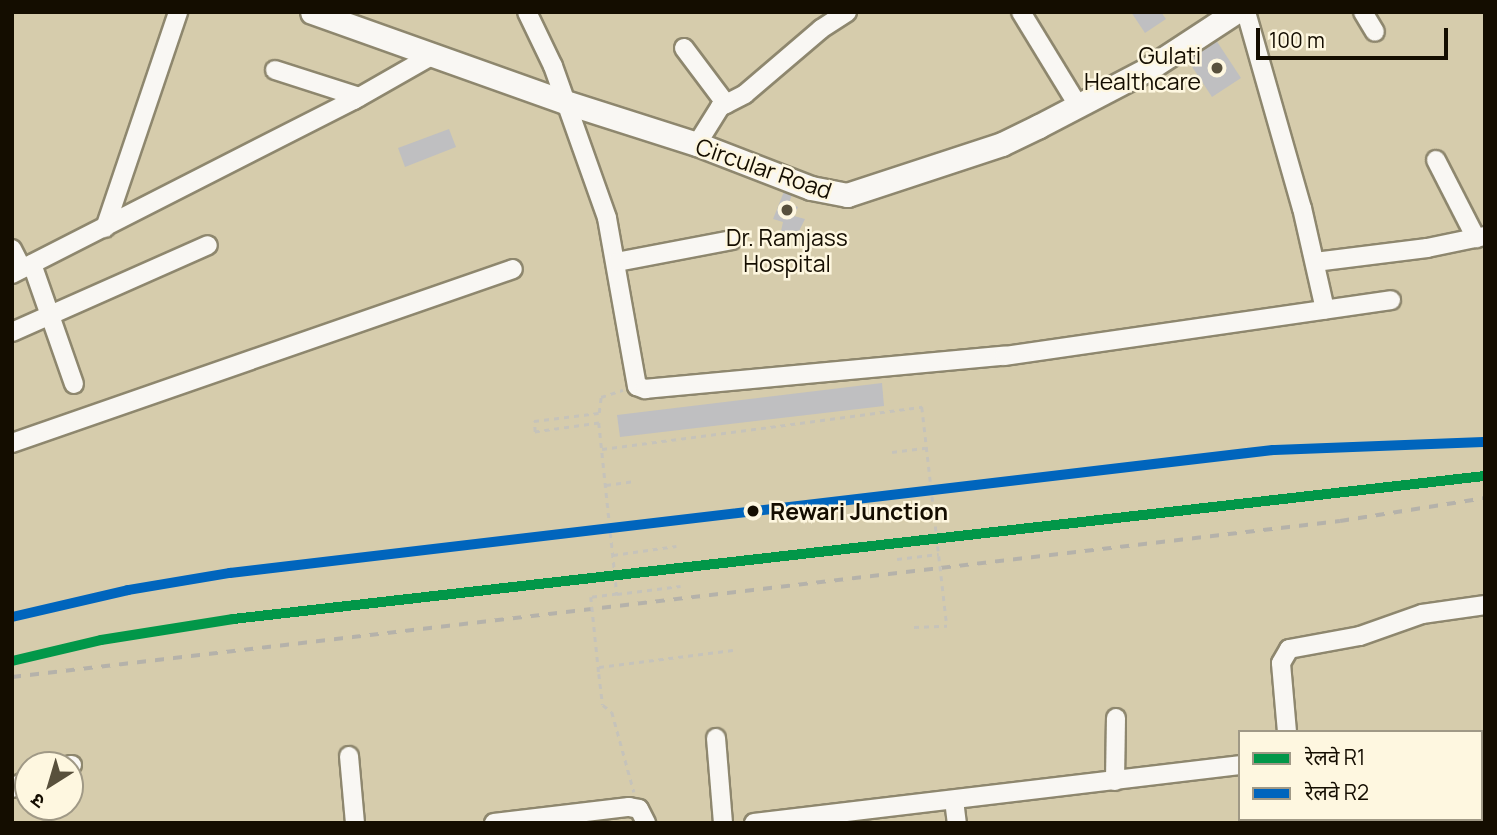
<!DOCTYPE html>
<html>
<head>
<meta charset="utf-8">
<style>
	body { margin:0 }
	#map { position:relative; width:1497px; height:835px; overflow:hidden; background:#d6ccac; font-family:Manrope,"Noto Sans Devanagari",sans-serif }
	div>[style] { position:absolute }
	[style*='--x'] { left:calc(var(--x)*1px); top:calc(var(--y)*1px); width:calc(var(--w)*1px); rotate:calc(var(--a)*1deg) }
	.building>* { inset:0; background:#bfbfc1 }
	.path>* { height:2.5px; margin-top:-1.25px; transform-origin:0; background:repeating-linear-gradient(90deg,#c6c3ba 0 5px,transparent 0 10px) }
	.roads { filter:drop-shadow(2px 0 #8e876e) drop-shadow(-2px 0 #8e876e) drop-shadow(0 2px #8e876e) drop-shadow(0 -2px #8e876e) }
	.minor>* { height:18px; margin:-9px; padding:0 9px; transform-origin:9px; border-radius:9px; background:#f9f7f3 }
	.major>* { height:23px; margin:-11.5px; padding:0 11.5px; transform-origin:11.5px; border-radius:11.5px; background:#f9f7f3 }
	.rail>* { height:3.5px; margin-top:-1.75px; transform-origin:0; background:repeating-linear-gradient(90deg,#b5b2aa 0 9px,transparent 0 18px) }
	.path-bridge>* { height:2.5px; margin-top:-1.25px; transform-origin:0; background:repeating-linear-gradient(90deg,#c6c3ba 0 5px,transparent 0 10px) }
	.rail-1>* { height:10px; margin:-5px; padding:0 5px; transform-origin:5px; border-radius:5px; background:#029749 }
	.rail-2>* { height:10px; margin:-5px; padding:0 5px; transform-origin:5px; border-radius:5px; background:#0065bd }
	.dots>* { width:19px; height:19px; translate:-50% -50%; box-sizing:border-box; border:4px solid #fef7e0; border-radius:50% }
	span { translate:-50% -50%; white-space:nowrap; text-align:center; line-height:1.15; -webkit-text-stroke:5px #fef7e0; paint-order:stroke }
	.poi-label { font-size:23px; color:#140d00 }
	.right { translate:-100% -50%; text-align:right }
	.street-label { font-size:23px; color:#140d00 }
	.stop-label { font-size:23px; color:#140d00; font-weight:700 }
	.left { translate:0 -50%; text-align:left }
	.frame { position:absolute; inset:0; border:14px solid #140d00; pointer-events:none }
	.legend { position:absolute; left:1238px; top:730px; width:245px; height:91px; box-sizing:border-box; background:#fef7e0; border:2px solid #a09986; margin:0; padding:9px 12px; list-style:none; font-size:21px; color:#140d00 }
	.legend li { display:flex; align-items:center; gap:14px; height:35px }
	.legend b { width:35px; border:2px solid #a09986 }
	.north { position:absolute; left:14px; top:751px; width:70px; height:70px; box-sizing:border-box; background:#fef7e0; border:2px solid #a09986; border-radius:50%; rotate:217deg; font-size:19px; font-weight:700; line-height:28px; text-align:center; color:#140d00 }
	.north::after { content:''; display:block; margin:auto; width:24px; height:32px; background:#58503c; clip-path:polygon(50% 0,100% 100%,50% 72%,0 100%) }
	.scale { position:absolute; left:1256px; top:28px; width:192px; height:32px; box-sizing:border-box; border:4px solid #140d00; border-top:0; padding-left:9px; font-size:21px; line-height:24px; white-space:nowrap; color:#140d00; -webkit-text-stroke:5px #fef7e0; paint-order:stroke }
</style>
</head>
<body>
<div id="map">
	<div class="building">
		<i style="clip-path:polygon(1131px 12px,1161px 12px,1166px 19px,1145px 33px)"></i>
		<i style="clip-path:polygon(1214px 37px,1241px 78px,1212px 97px,1185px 56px)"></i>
		<i style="clip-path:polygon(449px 129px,456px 147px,405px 167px,398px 148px)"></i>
		<i style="clip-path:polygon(785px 189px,793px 192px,789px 203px,798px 207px,794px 216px,805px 219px,799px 231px,781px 231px,783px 222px,773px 219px)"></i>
		<i style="clip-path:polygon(882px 383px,884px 406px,620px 437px,617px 415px)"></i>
	</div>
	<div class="path">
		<i style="--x:599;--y:423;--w:65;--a:172"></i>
		<i style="--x:535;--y:432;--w:11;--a:-95"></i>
		<i style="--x:534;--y:421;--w:65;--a:-7"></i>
		<i style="--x:599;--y:413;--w:16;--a:-83"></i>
		<i style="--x:601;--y:397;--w:23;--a:-18"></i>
		<i style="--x:602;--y:449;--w:323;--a:-7.5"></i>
		<i style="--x:892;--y:452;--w:34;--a:-7"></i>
		<i style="--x:606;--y:485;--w:27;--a:-8"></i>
		<i style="--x:900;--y:518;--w:34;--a:-7"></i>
		<i style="--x:613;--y:555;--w:64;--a:-8.1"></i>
		<i style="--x:897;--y:559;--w:42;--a:-6.8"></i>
		<i style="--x:617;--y:594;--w:64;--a:-7.2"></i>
		<i style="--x:914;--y:627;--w:33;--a:-2"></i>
		<i style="--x:599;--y:667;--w:135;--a:-7.2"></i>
		<i style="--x:599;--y:674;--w:31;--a:83"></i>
		<i style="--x:603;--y:705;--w:11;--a:38"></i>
		<i style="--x:612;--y:712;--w:83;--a:74.6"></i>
	</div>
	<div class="roads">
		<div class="minor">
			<i style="--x:527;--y:12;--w:60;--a:64.3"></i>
			<i style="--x:553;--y:66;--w:161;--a:70.4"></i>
			<i style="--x:607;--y:218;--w:171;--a:79.9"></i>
			<i style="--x:637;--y:386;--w:9;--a:21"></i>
			<i style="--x:645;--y:389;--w:361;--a:-5.3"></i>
			<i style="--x:1004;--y:356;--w:391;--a:-8.2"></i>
			<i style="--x:1021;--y:12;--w:111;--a:58.6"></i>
			<i style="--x:1246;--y:12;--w:204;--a:74.1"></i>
			<i style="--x:1302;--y:208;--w:104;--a:77.2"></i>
			<i style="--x:1363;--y:12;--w:23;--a:59"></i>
			<i style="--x:684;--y:48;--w:70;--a:53.1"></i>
			<i style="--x:275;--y:70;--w:88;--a:17.8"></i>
			<i style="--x:697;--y:144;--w:44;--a:-58.1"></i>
			<i style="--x:720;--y:107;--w:28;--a:-27"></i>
			<i style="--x:745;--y:94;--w:100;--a:-40.5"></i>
			<i style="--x:821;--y:29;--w:31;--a:-33"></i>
			<i style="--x:1436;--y:160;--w:88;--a:62.9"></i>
			<i style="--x:105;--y:228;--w:228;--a:-71.3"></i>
			<i style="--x:12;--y:249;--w:22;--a:63"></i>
			<i style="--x:617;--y:262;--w:117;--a:-10.8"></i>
			<i style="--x:1315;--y:262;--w:113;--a:-7.1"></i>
			<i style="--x:1427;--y:248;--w:59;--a:-11.7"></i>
			<i style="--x:32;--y:264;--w:127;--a:70.7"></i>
			<i style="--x:12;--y:274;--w:384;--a:-27"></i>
			<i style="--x:354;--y:100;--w:89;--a:-29.7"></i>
			<i style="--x:12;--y:332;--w:214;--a:-23.9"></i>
			<i style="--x:12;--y:443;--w:530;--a:-19.15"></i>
			<i style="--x:1287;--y:732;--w:69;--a:-95"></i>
			<i style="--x:1281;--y:663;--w:16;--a:-60"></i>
			<i style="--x:1289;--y:649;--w:72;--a:-10.4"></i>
			<i style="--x:1360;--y:636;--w:66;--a:-19.5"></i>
			<i style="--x:1422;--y:614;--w:64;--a:-8.1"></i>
			<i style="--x:716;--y:738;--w:85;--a:85.3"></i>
			<i style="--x:1481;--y:746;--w:4;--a:0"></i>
			<i style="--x:349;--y:756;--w:67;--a:84.9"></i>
			<i style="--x:70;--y:765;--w:2;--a:0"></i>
			<i style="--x:1115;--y:781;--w:63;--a:-89.1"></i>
			<i style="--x:12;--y:788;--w:18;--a:-27"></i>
			<i style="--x:954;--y:800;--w:23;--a:83"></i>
			<i style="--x:1298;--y:819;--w:4;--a:76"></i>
			<i style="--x:1462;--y:819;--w:4;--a:90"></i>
			<i style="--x:494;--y:823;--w:136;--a:-6.8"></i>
			<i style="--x:629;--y:807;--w:10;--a:11"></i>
			<i style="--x:639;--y:809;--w:16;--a:63"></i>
			<i style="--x:754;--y:823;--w:489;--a:-6.8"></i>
		</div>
		<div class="major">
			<i style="--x:312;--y:12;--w:269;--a:19.6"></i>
			<i style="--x:565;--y:102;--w:139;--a:17.7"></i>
			<i style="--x:697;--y:144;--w:122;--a:21.1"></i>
			<i style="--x:811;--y:188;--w:37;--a:11"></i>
			<i style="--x:847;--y:195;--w:163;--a:-18.2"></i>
			<i style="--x:1002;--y:144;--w:41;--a:-25.9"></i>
			<i style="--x:1039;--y:126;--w:123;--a:-27.6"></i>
			<i style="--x:1148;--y:69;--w:104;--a:-33.2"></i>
		</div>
	</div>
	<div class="rail">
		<i style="--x:12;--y:661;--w:91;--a:-13.3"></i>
		<i style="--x:101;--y:640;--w:134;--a:-9"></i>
		<i style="--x:233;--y:619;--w:1260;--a:-6.52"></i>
		<i style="--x:12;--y:677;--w:1337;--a:-6.7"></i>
		<i style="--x:1340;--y:521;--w:147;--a:-9"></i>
	</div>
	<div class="path-bridge">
		<i style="--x:922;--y:407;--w:220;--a:83.5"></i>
		<i style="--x:599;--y:423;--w:172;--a:84"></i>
		<i style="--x:617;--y:594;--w:26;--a:173"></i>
		<i style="--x:591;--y:597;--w:77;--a:84.1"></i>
	</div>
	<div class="rail-1">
		<i style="--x:12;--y:661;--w:91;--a:-13.3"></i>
		<i style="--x:101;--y:640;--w:134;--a:-9"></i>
		<i style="--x:233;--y:619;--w:1260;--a:-6.52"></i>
	</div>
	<div class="rail-2">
		<i style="--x:12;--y:617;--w:119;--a:-13.1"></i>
		<i style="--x:128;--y:590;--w:103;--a:-9.5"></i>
		<i style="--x:230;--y:573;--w:1050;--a:-6.73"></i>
		<i style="--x:1273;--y:450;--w:212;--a:-2.2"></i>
	</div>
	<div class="dots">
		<i style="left:1217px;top:68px;background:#58503c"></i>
		<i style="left:787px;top:210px;background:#58503c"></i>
		<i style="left:753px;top:511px;background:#140d00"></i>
	</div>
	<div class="poi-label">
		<span class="right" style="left:1201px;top:68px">Gulati<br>Healthcare</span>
		<span style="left:787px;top:250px">Dr. Ramjass<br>Hospital</span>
	</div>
	<div class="street-label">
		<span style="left:764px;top:168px;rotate:19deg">Circular Road</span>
	</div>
	<div class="stop-label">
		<span class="left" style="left:770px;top:511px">Rewari Junction</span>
	</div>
	<div class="frame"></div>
	<ul class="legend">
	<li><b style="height:9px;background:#029749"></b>रेलवे R1</li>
	<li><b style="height:9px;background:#0065bd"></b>रेलवे R2</li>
	</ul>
	<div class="north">उ</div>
	<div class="scale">100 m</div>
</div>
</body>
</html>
